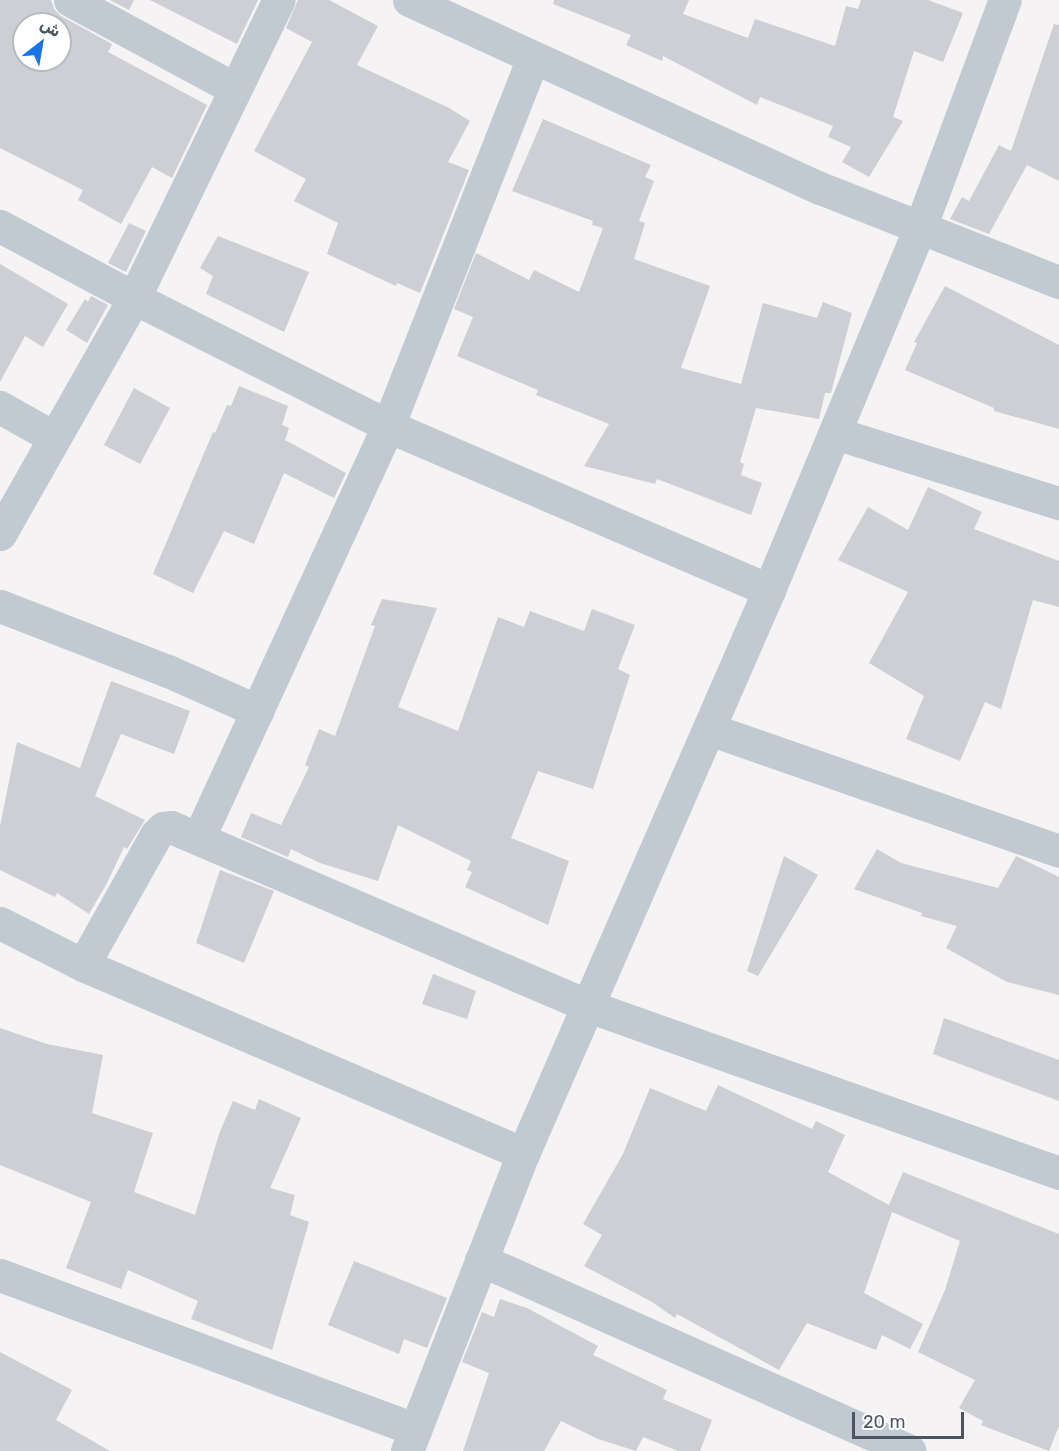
<!DOCTYPE html>
<html>
<head>
<meta charset="utf-8">
<style>
	body { margin:0 }
	#map { position:relative; width:1059px; height:1451px; overflow:hidden; background:#f5f3f3; font-family:Rubik,"Noto Sans Arabic",sans-serif }
	div>[style] { position:absolute }
	[style*='--x'] { left:calc(var(--x)*1px); top:calc(var(--y)*1px); width:calc(var(--w)*1px); rotate:calc(var(--a)*1deg) }
	.building>* { inset:0; background:#cdcfd5 }
	.minor>* { height:33px; margin:-16.5px; padding:0 16.5px; transform-origin:16.5px; border-radius:16.5px; background:#c1cad2 }
	span { translate:-50% -50%; white-space:nowrap; text-align:center; line-height:1.15; -webkit-text-stroke:5px #fff; paint-order:stroke }
	.north { position:absolute; left:12px; top:12px; width:60px; height:60px; box-sizing:border-box; background:#fff; border:2px solid #b7bbc0; border-radius:50%; rotate:31deg; font-size:16px; font-weight:700; line-height:24px; text-align:center; color:#4a5661 }
	.north::after { content:''; display:block; margin:auto; width:21px; height:27px; background:#1a73e8; clip-path:polygon(50% 0,100% 100%,50% 72%,0 100%) }
	.scale { position:absolute; left:852px; top:1412px; width:112px; height:27px; box-sizing:border-box; border:3px solid #4a5661; border-top:0; padding-left:8px; font-size:18px; line-height:21px; white-space:nowrap; color:#4a5661; -webkit-text-stroke:4px #fff; paint-order:stroke }
</style>
</head>
<body>
<div id="map">
	<div class="building">
		<i style="clip-path:polygon(evenodd,0 0,51px 0,54px 9px,61px 16px,112px 44px,108px 52px,207px 105px,172px 178px,152px 167px,121px 224px,78px 200px,83px 190px,0 148px,0 0,24px 24px,60px 24px,60px 60px,24px 60px,24px 24px)"></i>
		<i style="clip-path:polygon(110px 0,134px 0,129px 10px)"></i>
		<i style="clip-path:polygon(150px 0,258px 0,237px 44px)"></i>
		<i style="clip-path:polygon(298px 0,329px 0,378px 26px,357px 65px,449px 108px,470px 121px,448px 162px,469px 170px,420px 293px,397px 283px,396px 286px,327px 254px,338px 223px,294px 201px,306px 179px,254px 151px,312px 42px,286px 28px)"></i>
		<i style="clip-path:polygon(554px 0,689px 0,683px 14px,748px 38px,755px 19px,835px 46px,846px 6px,858px 9px,861px 0,928px 0,963px 13px,943px 62px,914px 51px,893px 117px,903px 121px,869px 177px,842px 162px,851px 147px,828px 137px,833px 126px,760px 97px,757px 105px,663px 56px,662px 61px,626px 45px,631px 35px,553px 4px)"></i>
		<i style="clip-path:polygon(1054px 24px,1059px 25px,1059px 181px,1027px 165px,989px 234px,950px 219px,962px 197px,969px 201px,999px 145px,1011px 151px)"></i>
		<i style="clip-path:polygon(543px 119px,651px 165px,645px 177px,654px 181px,639px 221px,645px 223px,634px 259px,710px 286px,681px 368px,741px 384px,763px 303px,817px 318px,823px 302px,852px 313px,831px 393px,825px 393px,819px 419px,756px 408px,740px 462px,744px 464px,741px 475px,762px 483px,751px 515px,657px 479px,655px 484px,584px 466px,609px 424px,536px 395px,538px 390px,457px 356px,473px 317px,454px 309px,476px 253px,529px 280px,534px 270px,579px 292px,603px 228px,592px 225px,593px 221px,512px 191px)"></i>
		<i style="clip-path:polygon(129px 223px,146px 231px,126px 272px,108px 263px)"></i>
		<i style="clip-path:polygon(218px 236px,309px 272px,284px 332px,206px 294px,213px 276px,200px 268px)"></i>
		<i style="clip-path:polygon(0 264px,68px 304px,43px 347px,25px 336px,0 382px)"></i>
		<i style="clip-path:polygon(945px 286px,1059px 345px,1059px 429px,994px 411px,994px 408px,905px 370px,917px 343px,914px 342px)"></i>
		<i style="clip-path:polygon(91px 296px,108px 305px,87px 343px,66px 330px,85px 299px,88px 302px)"></i>
		<i style="clip-path:polygon(239px 386px,288px 406px,282px 425px,289px 428px,285px 440px,346px 473px,334px 498px,284px 473px,254px 544px,224px 531px,193px 593px,153px 574px,213px 432px,215px 433px,227px 405px,231px 406px)"></i>
		<i style="clip-path:polygon(134px 388px,170px 408px,140px 464px,104px 445px)"></i>
		<i style="clip-path:polygon(928px 487px,982px 512px,974px 529px,1059px 561px,1059px 607px,1033px 600px,1001px 709px,985px 702px,960px 761px,906px 739px,924px 696px,869px 663px,908px 592px,838px 560px,868px 507px,908px 530px)"></i>
		<i style="clip-path:polygon(382px 599px,437px 608px,398px 707px,458px 731px,498px 617px,524px 627px,530px 611px,584px 631px,592px 609px,635px 625px,618px 669px,630px 675px,593px 789px,538px 771px,511px 838px,569px 861px,548px 925px,465px 887px,472px 872px,467px 870px,471px 861px,398px 825px,378px 881px,320px 863px,291px 849px,288px 857px,241px 837px,251px 813px,281px 825px,309px 767px,305px 765px,319px 729px,335px 736px,375px 626px,371px 625px)"></i>
		<i style="clip-path:polygon(111px 681px,190px 711px,174px 754px,121px 734px,95px 796px,145px 820px,127px 849px,124px 847px,106px 885px,89px 914px,57px 893px,55px 897px,0 870px,0 826px,17px 742px,80px 768px)"></i>
		<i style="clip-path:polygon(877px 849px,901px 863px,998px 888px,1016px 856px,1059px 877px,1059px 995px,1007px 982px,946px 948px,957px 926px,921px 916px,922px 913px,854px 889px)"></i>
		<i style="clip-path:polygon(784px 856px,818px 875px,758px 976px,747px 971px)"></i>
		<i style="clip-path:polygon(220px 870px,274px 891px,244px 963px,196px 943px)"></i>
		<i style="clip-path:polygon(433px 974px,476px 991px,467px 1019px,422px 1004px)"></i>
		<i style="clip-path:polygon(944px 1018px,1059px 1060px,1059px 1101px,933px 1054px)"></i>
		<i style="clip-path:polygon(0 1028px,47px 1044px,103px 1055px,92px 1113px,153px 1133px,134px 1192px,195px 1215px,219px 1134px,233px 1101px,255px 1110px,259px 1099px,301px 1118px,270px 1188px,295px 1195px,290px 1215px,309px 1222px,272px 1350px,191px 1319px,198px 1301px,128px 1270px,121px 1289px,66px 1268px,91px 1202px,0 1165px)"></i>
		<i style="clip-path:polygon(718px 1085px,812px 1129px,816px 1121px,845px 1135px,828px 1172px,889px 1205px,903px 1172px,1059px 1234px,1059px 1426px,1049px 1451px,981px 1425px,983px 1421px,959px 1408px,975px 1380px,918px 1352px,945px 1290px,960px 1241px,892px 1212px,864px 1293px,923px 1324px,910px 1349px,882px 1335px,876px 1350px,807px 1323px,779px 1370px,677px 1314px,675px 1318px,652px 1302px,584px 1266px,602px 1235px,583px 1224px,623px 1154px,650px 1088px,706px 1111px)"></i>
		<i style="clip-path:polygon(354px 1261px,447px 1298px,427px 1348px,404px 1339px,399px 1354px,328px 1325px)"></i>
		<i style="clip-path:polygon(500px 1299px,527px 1308px,598px 1346px,593px 1355px,667px 1390px,663px 1399px,712px 1420px,700px 1451px,678px 1451px,643px 1437px,636px 1451px,598px 1439px,561px 1421px,544px 1451px,463px 1451px,489px 1373px,462px 1362px,482px 1312px,494px 1317px)"></i>
		<i style="clip-path:polygon(0 1352px,72px 1390px,56px 1420px,110px 1451px,0 1451px)"></i>
	</div>
	<div class="minor">
		<i style="--x:70;--y:0;--w:187;--a:28.3"></i>
		<i style="--x:409;--y:0;--w:452;--a:24.6"></i>
		<i style="--x:820;--y:188;--w:257;--a:21.5"></i>
		<i style="--x:0;--y:226;--w:152;--a:28.2"></i>
		<i style="--x:134;--y:298;--w:284;--a:26.7"></i>
		<i style="--x:388;--y:426;--w:415;--a:23.3"></i>
		<i style="--x:0;--y:407;--w:61;--a:29.5"></i>
		<i style="--x:835;--y:433;--w:235;--a:17.4"></i>
		<i style="--x:0;--y:534;--w:271;--a:-60.4"></i>
		<i style="--x:134;--y:298;--w:331;--a:-64.1"></i>
		<i style="--x:0;--y:606;--w:180;--a:21.2"></i>
		<i style="--x:168;--y:671;--w:98;--a:24"></i>
		<i style="--x:709;--y:729;--w:371;--a:19.2"></i>
		<i style="--x:199;--y:837;--w:452;--a:-65.3"></i>
		<i style="--x:388;--y:426;--w:396;--a:-68.5"></i>
		<i style="--x:0;--y:923;--w:93;--a:26.8"></i>
		<i style="--x:83;--y:965;--w:479;--a:23.2"></i>
		<i style="--x:83;--y:965;--w:149;--a:-60.7"></i>
		<i style="--x:156;--y:835;--w:10;--a:-45"></i>
		<i style="--x:163;--y:828;--w:8;--a:-7"></i>
		<i style="--x:171;--y:827;--w:454;--a:23.2"></i>
		<i style="--x:588;--y:1006;--w:500;--a:19.5"></i>
		<i style="--x:481;--y:1260;--w:469;--a:24"></i>
		<i style="--x:0;--y:1275;--w:443;--a:20.4"></i>
		<i style="--x:407;--y:1451;--w:319;--a:-68.7"></i>
		<i style="--x:523;--y:1154;--w:615;--a:-66.43"></i>
		<i style="--x:769;--y:590;--w:392;--a:-67.4"></i>
		<i style="--x:920;--y:228;--w:243;--a:-69.6"></i>
	</div>
	<div class="north">ش</div>
	<div class="scale">20 m</div>
</div>
</body>
</html>
